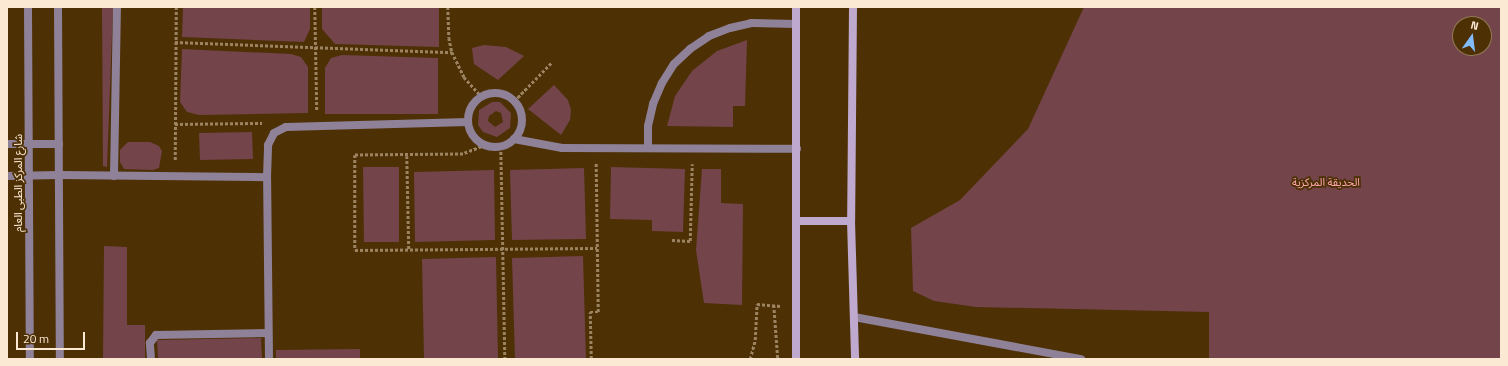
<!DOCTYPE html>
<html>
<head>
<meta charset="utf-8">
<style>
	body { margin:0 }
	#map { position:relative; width:1508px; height:366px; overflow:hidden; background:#4d3004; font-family:"Titillium Web","Noto Sans Arabic",sans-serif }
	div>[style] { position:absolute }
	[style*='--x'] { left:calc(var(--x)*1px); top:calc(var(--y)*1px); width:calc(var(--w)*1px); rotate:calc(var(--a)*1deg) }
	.green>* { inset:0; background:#73444a }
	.path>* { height:2.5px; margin-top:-1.25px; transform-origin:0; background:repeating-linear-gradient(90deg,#9c8462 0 3px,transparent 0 5px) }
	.service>* { height:8px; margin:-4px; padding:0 4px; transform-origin:4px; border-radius:4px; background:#8f8198 }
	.service>.ring { margin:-4px; padding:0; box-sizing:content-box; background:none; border:8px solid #8f8198; border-radius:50% }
	.minor>* { height:8px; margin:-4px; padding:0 4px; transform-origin:4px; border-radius:4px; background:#8f8198 }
	.secondary>* { height:8px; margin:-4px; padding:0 4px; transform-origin:4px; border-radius:4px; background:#c0a9cf }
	span { translate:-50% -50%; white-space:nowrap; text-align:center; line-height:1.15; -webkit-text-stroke:3.5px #4d3004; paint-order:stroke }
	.park-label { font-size:11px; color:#ffa7b2 }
	.street-label { font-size:11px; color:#fce9d4 }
	.frame { position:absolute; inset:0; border:8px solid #fce9d4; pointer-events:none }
	.north { position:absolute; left:1452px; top:16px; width:40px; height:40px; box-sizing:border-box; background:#4d3004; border:1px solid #937a57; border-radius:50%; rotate:14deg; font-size:11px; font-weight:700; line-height:16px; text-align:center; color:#fce9d4 }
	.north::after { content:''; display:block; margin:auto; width:14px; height:18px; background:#83bcfb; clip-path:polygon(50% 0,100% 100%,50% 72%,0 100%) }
	.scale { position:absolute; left:16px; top:332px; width:69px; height:18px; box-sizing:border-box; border:2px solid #fce9d4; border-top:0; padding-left:5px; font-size:12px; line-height:14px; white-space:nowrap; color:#fce9d4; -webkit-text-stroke:3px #4d3004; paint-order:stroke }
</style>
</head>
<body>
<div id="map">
	<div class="green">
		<i style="clip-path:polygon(102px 7px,113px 7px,107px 167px,103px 166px)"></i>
		<i style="clip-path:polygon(183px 7px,310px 7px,310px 29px,304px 42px,182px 37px)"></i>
		<i style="clip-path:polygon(322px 7px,439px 7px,439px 47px,335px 44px,322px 29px)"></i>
		<i style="clip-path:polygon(evenodd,1084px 7px,1501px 7px,1501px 359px,1209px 359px,1209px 312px,976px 307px,934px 301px,913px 291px,911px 228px,960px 200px,1028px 129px,1084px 7px,1460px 24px,1484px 24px,1484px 48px,1460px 48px,1460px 24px)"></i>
		<i style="clip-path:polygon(747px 40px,745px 106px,733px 106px,733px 127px,667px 126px,675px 96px,692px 71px,717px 51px)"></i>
		<i style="clip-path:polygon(484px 45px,506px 47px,524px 56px,498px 80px,474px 64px,472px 48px)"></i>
		<i style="clip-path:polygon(182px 49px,291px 54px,301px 57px,308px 67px,308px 113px,199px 115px,187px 112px,180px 102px)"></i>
		<i style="clip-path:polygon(342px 55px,438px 58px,438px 114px,325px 114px,325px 68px,331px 58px)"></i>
		<i style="clip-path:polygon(554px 85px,568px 100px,571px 110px,570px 120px,561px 135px,528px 109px)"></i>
		<i style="clip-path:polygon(evenodd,492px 102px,500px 102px,511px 113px,510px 128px,497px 137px,483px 132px,478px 125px,479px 110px,492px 102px,496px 111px,501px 113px,503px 122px,495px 127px,488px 121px,489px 116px,496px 111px)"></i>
		<i style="clip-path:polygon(252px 132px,253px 159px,200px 160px,199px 133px)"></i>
		<i style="clip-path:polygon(128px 142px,150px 142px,159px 146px,162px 151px,159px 168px,153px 170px,124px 169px,120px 162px,120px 150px)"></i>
		<i style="clip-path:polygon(363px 167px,399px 167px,399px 242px,364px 242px)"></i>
		<i style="clip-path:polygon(611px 167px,685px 169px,683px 232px,652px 231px,652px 220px,610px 219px)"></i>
		<i style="clip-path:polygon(584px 168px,586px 239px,512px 240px,510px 170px)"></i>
		<i style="clip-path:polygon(702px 169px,721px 169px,721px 203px,743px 204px,742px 305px,704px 303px,696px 250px)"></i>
		<i style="clip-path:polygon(494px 170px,495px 240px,415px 242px,414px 172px)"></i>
		<i style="clip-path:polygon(104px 246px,127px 247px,127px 325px,145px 325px,145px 359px,103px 359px)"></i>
		<i style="clip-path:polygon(583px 256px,586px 359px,515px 359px,512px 258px)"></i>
		<i style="clip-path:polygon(496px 257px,498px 359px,424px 359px,422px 259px)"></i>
		<i style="clip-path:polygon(261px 338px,262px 359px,158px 359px,157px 340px)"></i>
		<i style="clip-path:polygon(360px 349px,360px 359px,276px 359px,276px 350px)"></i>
	</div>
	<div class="path">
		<i style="--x:315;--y:7;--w:103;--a:88.9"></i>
		<i style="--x:448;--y:7;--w:31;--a:88"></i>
		<i style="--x:449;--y:38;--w:14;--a:78"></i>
		<i style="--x:452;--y:52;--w:28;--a:64"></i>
		<i style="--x:464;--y:77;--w:27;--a:48"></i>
		<i style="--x:175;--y:42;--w:277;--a:2.1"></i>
		<i style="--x:514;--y:101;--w:54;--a:-45.7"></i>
		<i style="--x:175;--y:124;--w:87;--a:-0.7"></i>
		<i style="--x:486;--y:145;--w:25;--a:159"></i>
		<i style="--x:463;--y:154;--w:108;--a:179.5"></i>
		<i style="--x:355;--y:155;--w:95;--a:90"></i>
		<i style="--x:355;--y:250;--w:242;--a:-0.5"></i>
		<i style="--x:501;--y:147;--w:212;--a:88.9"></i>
		<i style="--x:407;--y:156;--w:94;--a:88.8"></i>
		<i style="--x:175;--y:160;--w:153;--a:-89.6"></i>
		<i style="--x:672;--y:240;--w:18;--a:3"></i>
		<i style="--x:690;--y:241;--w:77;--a:-88.5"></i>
		<i style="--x:774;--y:305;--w:54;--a:85.8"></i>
		<i style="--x:591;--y:359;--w:47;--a:-91.2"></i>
		<i style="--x:590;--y:312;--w:8;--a:0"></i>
		<i style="--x:598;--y:312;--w:150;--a:-90.8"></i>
		<i style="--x:750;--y:359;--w:20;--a:-75"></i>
		<i style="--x:755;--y:340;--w:36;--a:-87"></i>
		<i style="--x:757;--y:304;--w:24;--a:5"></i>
	</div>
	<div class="service">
		<i class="ring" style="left:468px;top:93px;width:46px;height:46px"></i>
		<i style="--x:514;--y:139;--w:49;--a:10.6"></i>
		<i style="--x:562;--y:148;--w:235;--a:0.2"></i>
		<i style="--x:648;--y:148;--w:22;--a:-90"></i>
		<i style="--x:648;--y:126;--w:23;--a:-77"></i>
		<i style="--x:653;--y:104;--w:23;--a:-67"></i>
		<i style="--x:662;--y:83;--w:22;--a:-58"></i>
		<i style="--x:674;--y:64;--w:22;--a:-43"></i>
		<i style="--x:690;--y:49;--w:23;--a:-34"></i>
		<i style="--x:709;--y:36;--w:22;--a:-21"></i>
		<i style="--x:730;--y:28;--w:22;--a:-13"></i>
		<i style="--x:751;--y:23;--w:45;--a:1.3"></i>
		<i style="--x:59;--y:175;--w:208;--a:0.6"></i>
		<i style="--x:114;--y:176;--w:169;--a:-89"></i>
		<i style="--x:854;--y:317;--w:231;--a:10.5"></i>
		<i style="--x:151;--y:359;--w:16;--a:-94"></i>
		<i style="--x:150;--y:343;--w:10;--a:-53"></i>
		<i style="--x:156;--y:335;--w:112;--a:-1"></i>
		<i style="--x:269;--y:359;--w:182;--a:-90.6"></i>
		<i style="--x:267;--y:177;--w:32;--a:-88"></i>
		<i style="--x:268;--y:145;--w:13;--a:-63"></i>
		<i style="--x:274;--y:133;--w:13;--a:-27"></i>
		<i style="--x:286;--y:127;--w:182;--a:-1.6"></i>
	</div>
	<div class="minor">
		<i style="--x:28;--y:7;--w:352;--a:89.7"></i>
		<i style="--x:58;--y:7;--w:352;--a:89.7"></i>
		<i style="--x:7;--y:144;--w:52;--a:0"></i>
		<i style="--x:7;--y:176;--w:52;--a:-1.1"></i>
	</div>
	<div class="secondary">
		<i style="--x:796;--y:7;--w:352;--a:90"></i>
		<i style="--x:853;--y:7;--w:214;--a:90.5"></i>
		<i style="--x:851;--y:221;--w:138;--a:88.3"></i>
		<i style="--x:797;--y:221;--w:54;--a:0"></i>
	</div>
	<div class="park-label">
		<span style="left:1326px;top:182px">الحديقة المركزية</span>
	</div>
	<div class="street-label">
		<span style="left:18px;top:183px;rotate:-90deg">شارع المركز الطبى العام</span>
	</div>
	<div class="frame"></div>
	<div class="north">N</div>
	<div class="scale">20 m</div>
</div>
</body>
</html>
